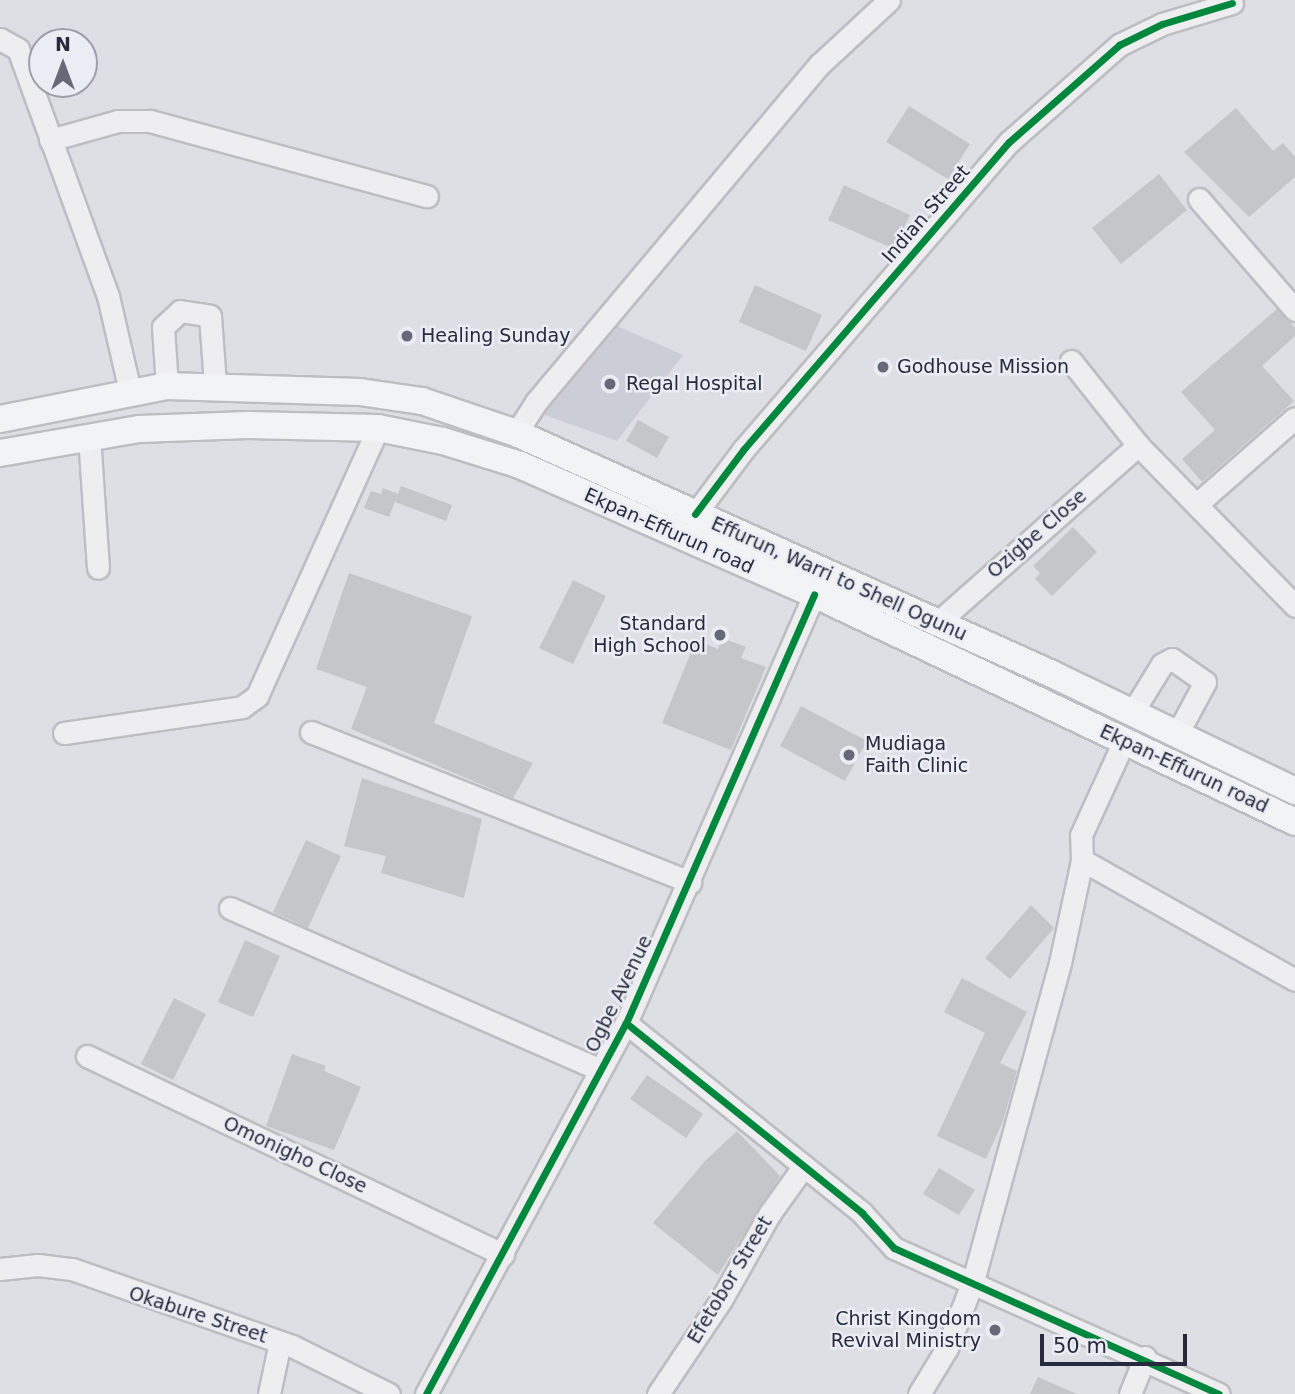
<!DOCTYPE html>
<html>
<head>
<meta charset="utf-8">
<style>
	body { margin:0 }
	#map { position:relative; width:1295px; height:1394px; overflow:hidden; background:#dedfe4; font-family:"DejaVu Sans",sans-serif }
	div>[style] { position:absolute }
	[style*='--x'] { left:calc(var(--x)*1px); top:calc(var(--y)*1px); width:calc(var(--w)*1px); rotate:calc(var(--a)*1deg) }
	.built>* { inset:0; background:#ccced7 }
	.building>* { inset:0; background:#c4c6ca }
	.roads { filter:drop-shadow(2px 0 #bdbdc2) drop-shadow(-2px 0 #bdbdc2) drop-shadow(0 2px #bdbdc2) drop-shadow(0 -2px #bdbdc2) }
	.minor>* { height:21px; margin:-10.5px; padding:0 10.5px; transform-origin:10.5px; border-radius:10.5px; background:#eeeef0 }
	.major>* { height:26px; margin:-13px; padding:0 13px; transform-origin:13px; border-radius:13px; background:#f2f3f4 }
	.cycleway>* { height:7px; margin:-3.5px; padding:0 3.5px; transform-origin:3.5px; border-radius:3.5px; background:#00873e }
	.dots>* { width:19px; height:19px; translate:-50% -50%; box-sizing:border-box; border:4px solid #ebedf4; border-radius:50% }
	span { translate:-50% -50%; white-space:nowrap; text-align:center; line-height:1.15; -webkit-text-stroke:5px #ebedf4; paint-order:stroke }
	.street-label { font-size:19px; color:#262a3c }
	.poi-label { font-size:19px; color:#262a3c }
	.left { translate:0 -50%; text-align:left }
	.right { translate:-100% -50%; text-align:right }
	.north { position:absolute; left:28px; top:28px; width:70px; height:70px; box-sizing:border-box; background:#ebedf4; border:2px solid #9c9faa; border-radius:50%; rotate:0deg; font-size:19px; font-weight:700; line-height:28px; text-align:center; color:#262a3c }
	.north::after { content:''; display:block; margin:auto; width:24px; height:32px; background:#666977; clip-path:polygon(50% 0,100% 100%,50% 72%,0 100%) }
	.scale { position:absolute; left:1040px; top:1334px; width:147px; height:32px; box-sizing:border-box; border:4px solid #262a3c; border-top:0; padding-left:9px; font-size:21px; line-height:24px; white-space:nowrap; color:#262a3c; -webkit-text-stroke:5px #ebedf4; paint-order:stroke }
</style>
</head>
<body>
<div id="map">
	<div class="built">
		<i style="clip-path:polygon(608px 322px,683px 355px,617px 441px,536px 412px)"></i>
	</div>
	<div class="building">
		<i style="clip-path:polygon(909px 106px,970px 144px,948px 179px,886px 142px)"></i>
		<i style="clip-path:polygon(1236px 108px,1273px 151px,1283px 143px,1295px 157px,1295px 177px,1249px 217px,1184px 152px)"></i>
		<i style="clip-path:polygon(1159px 174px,1187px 210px,1121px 264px,1092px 228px)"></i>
		<i style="clip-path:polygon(844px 185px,910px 215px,894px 249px,828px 220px)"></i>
		<i style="clip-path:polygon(755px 285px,822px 315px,806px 351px,739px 322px)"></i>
		<i style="clip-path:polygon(1277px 309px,1295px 328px,1295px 336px,1262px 366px,1294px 401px,1202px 482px,1182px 459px,1215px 430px,1181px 392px)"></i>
		<i style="clip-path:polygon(638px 420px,669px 437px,657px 458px,626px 441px)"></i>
		<i style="clip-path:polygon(401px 486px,452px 505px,446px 521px,395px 502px)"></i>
		<i style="clip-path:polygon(383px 488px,398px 494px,389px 517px,364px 508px,371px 491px,381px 494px)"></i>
		<i style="clip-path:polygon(1073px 527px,1097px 552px,1052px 596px,1035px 579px,1040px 573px,1033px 566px)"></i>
		<i style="clip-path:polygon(349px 573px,472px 616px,434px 723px,533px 763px,513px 798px,351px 729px,367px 687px,316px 669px)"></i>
		<i style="clip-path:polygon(573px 580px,606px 596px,573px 664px,539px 648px)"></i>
		<i style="clip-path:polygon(722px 638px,746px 647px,741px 658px,766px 667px,731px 750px,662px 723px,696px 640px,718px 649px)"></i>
		<i style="clip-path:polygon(801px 706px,867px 741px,845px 781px,780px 746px)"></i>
		<i style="clip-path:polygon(362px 778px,482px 819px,464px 898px,381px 873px,386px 856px,344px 846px)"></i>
		<i style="clip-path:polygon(306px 840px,341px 856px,308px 928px,273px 912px)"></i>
		<i style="clip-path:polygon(1031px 905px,1054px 928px,1010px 979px,985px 958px)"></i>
		<i style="clip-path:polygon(245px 940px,280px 956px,253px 1017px,218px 1002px)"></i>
		<i style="clip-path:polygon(962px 978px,1027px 1012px,1000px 1063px,1017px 1071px,1003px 1121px,986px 1159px,937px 1136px,985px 1033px,944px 1012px)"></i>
		<i style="clip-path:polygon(174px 998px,206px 1014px,173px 1080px,141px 1064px)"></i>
		<i style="clip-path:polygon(292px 1054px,326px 1066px,324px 1071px,361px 1087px,334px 1150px,266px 1126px)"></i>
		<i style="clip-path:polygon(647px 1075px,703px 1114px,686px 1138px,630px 1099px)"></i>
		<i style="clip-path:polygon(737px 1131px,780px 1176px,718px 1275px,653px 1223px,705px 1161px)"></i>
		<i style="clip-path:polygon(939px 1168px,975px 1190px,959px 1215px,923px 1194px)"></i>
		<i style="clip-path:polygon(1038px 1377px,1077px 1394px,1030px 1394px)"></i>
	</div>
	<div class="roads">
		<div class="minor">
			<i style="--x:0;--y:39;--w:21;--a:29"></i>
			<i style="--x:18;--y:49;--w:263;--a:70"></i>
			<i style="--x:108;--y:296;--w:98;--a:77"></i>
			<i style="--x:50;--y:140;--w:71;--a:-15.6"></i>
			<i style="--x:118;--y:121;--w:32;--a:0"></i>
			<i style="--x:150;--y:121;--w:287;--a:15.2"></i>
			<i style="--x:1199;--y:199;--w:147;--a:49.1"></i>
			<i style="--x:1071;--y:361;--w:107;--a:51.4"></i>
			<i style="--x:1138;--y:445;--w:225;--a:45.7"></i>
			<i style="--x:167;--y:386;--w:59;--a:-93.9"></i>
			<i style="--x:163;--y:327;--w:23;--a:-43"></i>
			<i style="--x:180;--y:311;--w:30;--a:9"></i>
			<i style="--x:210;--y:316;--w:68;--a:85.8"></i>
			<i style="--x:516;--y:433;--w:37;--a:-57"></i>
			<i style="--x:536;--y:402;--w:441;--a:-50"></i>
			<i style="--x:820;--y:64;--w:94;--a:-42.8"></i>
			<i style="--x:89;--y:436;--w:132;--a:86.1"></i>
			<i style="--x:1197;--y:504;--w:130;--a:-41.3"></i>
			<i style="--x:695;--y:514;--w:80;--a:-53.1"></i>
			<i style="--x:743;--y:450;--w:407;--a:-49.2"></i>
			<i style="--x:1009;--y:142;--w:147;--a:-41.4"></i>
			<i style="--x:1119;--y:45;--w:48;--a:-26"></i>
			<i style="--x:1162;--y:24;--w:73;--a:-16.7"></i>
			<i style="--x:936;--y:624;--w:270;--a:-41.5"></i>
			<i style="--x:1132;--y:713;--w:57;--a:-58.5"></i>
			<i style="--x:1162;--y:664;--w:11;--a:-27"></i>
			<i style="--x:1172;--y:659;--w:40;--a:34.9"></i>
			<i style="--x:1205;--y:682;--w:59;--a:118.3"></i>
			<i style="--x:311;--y:732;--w:408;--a:21.6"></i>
			<i style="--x:64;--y:733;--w:180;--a:-8.3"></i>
			<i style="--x:242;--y:707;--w:19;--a:-36"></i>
			<i style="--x:257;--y:696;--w:294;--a:-65.7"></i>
			<i style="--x:1082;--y:860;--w:244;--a:29.4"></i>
			<i style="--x:230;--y:908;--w:403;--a:23.6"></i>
			<i style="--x:626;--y:1023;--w:303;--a:38.8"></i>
			<i style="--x:862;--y:1213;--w:47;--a:47.6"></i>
			<i style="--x:894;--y:1248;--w:356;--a:24.2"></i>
			<i style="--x:87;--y:1056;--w:461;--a:25.5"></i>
			<i style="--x:0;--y:1269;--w:38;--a:-6"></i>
			<i style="--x:38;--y:1265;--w:34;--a:7"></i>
			<i style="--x:72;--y:1269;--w:233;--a:19.3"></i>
			<i style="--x:292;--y:1346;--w:108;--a:26.3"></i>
			<i style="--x:269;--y:1394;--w:53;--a:-78.1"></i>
			<i style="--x:426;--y:1394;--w:421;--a:-61.7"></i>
			<i style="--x:626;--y:1023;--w:468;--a:-66.3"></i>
			<i style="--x:658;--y:1394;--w:113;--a:-56.2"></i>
			<i style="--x:721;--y:1300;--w:100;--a:-60.6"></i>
			<i style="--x:770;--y:1213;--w:57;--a:-54.3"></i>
			<i style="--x:919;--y:1394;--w:54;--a:-58.7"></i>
			<i style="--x:947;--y:1348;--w:72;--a:-68.8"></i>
			<i style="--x:973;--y:1281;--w:330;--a:-74.7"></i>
			<i style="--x:1060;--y:963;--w:105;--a:-77.9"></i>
			<i style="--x:1082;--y:860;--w:25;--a:-92"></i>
			<i style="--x:1081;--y:835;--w:103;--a:-65.4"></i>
			<i style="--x:1130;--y:1394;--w:40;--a:-68"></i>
		</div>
		<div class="major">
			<i style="--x:0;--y:419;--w:170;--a:-11.2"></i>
			<i style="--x:167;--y:386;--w:193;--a:1.8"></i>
			<i style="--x:360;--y:392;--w:63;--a:8.3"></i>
			<i style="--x:422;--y:401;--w:99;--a:18.8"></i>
			<i style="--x:516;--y:433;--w:588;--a:24.21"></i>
			<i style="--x:1052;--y:674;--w:270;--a:25.7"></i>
			<i style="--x:0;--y:453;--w:141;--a:-9.8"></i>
			<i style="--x:139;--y:429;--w:109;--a:-2.1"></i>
			<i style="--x:248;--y:425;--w:130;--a:1.3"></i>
			<i style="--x:378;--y:428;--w:66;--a:11.3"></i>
			<i style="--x:443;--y:441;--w:81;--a:17.3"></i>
			<i style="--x:520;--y:465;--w:321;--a:23.7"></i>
			<i style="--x:814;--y:594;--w:532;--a:25.36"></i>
		</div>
	</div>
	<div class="cycleway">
		<i style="--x:695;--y:514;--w:80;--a:-53.1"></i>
		<i style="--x:743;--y:450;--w:407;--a:-49.2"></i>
		<i style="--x:1009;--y:142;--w:147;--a:-41.4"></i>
		<i style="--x:1119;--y:45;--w:48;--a:-26"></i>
		<i style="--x:1162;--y:24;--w:73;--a:-16.7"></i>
		<i style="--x:626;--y:1023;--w:303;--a:38.8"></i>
		<i style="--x:862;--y:1213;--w:47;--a:47.6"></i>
		<i style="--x:894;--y:1248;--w:356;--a:24.2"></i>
		<i style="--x:426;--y:1394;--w:421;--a:-61.7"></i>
		<i style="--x:626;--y:1023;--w:468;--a:-66.3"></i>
	</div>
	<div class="dots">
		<i style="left:407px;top:336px;background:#666977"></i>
		<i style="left:883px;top:367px;background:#666977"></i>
		<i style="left:610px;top:384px;background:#666977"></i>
		<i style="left:720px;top:635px;background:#666977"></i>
		<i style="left:849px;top:755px;background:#666977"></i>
		<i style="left:995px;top:1330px;background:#666977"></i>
	</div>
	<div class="street-label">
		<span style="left:926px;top:214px;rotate:-49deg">Indian Street</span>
		<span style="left:669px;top:531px;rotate:24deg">Ekpan-Effurun road</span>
		<span style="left:1037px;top:534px;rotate:-41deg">Ozigbe Close</span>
		<span style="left:839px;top:579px;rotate:24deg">Effurun, Warri to Shell Ogunu</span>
		<span style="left:1184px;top:769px;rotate:25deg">Ekpan-Effurun road</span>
		<span style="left:619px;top:994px;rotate:-64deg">Ogbe Avenue</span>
		<span style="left:295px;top:1155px;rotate:25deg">Omonigho Close</span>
		<span style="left:730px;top:1280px;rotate:-59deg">Efetobor Street</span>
		<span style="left:198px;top:1315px;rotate:18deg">Okabure Street</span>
	</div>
	<div class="poi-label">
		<span class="left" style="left:421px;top:336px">Healing Sunday</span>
		<span class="left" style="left:897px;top:367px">Godhouse Mission</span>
		<span class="left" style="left:626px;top:384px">Regal Hospital</span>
		<span class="right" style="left:706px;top:635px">Standard<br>High School</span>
		<span class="left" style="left:865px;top:755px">Mudiaga<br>Faith Clinic</span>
		<span class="right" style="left:981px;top:1330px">Christ Kingdom<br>Revival Ministry</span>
	</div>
	<div class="north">N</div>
	<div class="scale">50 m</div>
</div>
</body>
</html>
